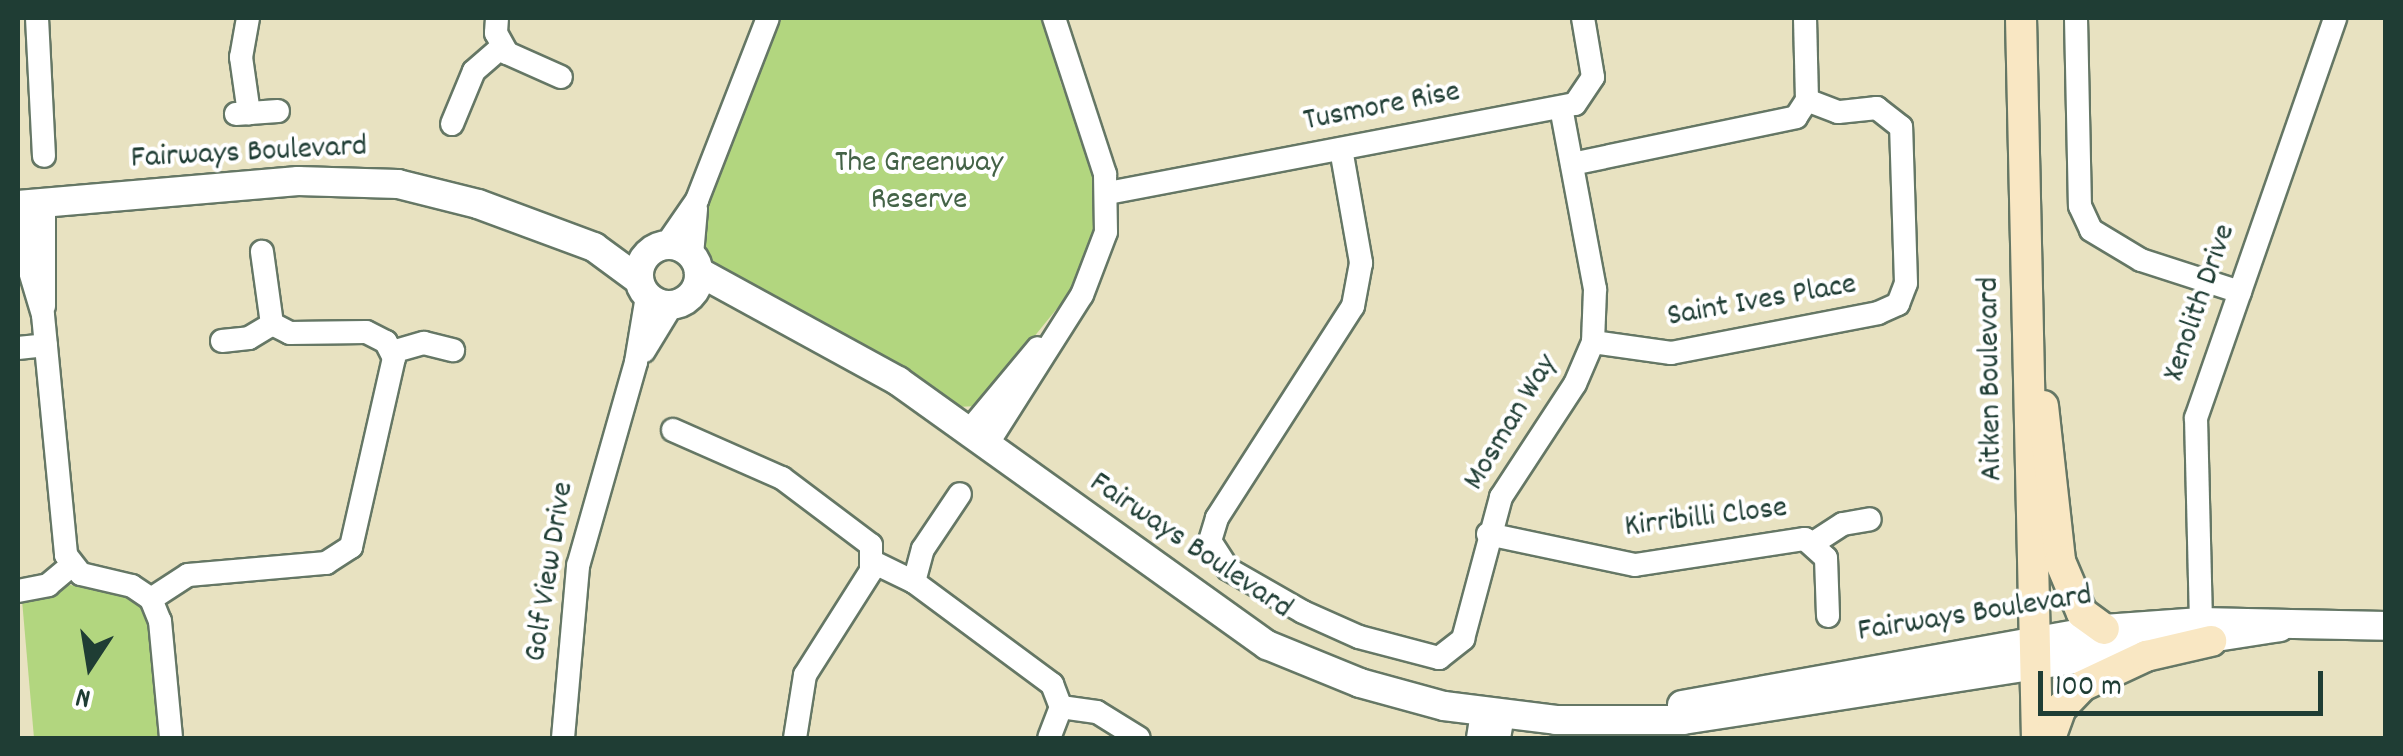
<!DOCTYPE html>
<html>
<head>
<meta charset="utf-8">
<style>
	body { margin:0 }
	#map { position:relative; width:2403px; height:756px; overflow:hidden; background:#e8e2c1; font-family:Dekko,sans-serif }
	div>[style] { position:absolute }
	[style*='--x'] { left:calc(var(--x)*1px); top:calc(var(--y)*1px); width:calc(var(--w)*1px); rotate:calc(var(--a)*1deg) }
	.green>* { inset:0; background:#b2d67f }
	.roads { filter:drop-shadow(2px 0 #657765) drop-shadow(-2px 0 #657765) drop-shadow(0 2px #657765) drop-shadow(0 -2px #657765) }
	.minor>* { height:22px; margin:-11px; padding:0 11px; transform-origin:11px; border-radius:11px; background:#fff }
	.tertiary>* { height:28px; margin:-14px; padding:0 14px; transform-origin:14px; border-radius:14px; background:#fff }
	.tertiary>.ring { margin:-14px; padding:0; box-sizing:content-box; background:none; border:28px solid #fff; border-radius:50% }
	.secondary>* { height:30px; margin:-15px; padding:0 15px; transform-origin:15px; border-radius:15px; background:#f9e7c3 }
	span { translate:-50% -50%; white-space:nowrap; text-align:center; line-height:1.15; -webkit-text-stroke:8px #fff; paint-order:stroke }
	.street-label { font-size:32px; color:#1f3d34 }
	.park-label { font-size:32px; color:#446347 }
	.frame { position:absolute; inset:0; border:20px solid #1f3d34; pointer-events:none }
	.north { position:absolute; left:40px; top:616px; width:100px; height:100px; -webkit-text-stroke:8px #fff; paint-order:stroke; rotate:192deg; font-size:28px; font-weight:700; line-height:40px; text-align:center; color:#1f3d34 }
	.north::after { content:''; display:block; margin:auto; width:35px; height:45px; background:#1f3d34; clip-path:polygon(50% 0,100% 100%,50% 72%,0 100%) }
	.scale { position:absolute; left:2038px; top:671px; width:285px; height:45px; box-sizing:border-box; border:5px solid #1f3d34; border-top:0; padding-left:12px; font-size:30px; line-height:35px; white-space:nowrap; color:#1f3d34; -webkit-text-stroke:8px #fff; paint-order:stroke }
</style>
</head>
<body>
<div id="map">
	<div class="green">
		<i style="clip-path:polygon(779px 18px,1045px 18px,1061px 84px,1094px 166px,1096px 228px,1072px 290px,978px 406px,956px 407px,889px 359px,701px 259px,708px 202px)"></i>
		<i style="clip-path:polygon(70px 585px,123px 593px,141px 604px,150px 620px,160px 738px,34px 738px,22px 600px)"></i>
	</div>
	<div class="roads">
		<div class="minor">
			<i style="--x:37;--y:18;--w:138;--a:87.1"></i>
			<i style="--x:248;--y:18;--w:40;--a:100"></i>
			<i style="--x:241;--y:57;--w:57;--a:81.9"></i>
			<i style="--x:497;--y:18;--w:15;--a:94"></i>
			<i style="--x:496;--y:33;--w:23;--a:61"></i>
			<i style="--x:507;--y:53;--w:59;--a:24"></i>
			<i style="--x:2076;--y:18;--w:188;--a:88.8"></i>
			<i style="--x:2080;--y:206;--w:26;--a:65"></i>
			<i style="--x:2091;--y:230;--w:58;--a:31"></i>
			<i style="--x:2141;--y:260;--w:104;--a:17.9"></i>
			<i style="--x:236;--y:114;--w:42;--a:-4.1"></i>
			<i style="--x:452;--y:124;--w:57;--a:-67.5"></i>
			<i style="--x:474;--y:71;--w:37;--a:-41"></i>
			<i style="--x:1341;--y:149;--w:116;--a:80"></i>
			<i style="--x:1361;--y:263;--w:44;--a:100.5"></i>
			<i style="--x:1353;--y:306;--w:252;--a:122.7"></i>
			<i style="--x:1217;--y:518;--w:24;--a:107"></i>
			<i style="--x:1210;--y:541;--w:33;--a:57"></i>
			<i style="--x:1228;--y:569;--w:86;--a:29.8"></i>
			<i style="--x:1303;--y:612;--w:61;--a:24.1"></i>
			<i style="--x:1359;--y:637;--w:83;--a:14.7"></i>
			<i style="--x:1439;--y:658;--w:31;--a:-38"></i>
			<i style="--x:1463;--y:639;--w:147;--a:-75"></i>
			<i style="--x:1501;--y:497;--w:135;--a:-56.8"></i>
			<i style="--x:1575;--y:384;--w:46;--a:-66.8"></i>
			<i style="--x:1593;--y:342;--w:53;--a:-87.8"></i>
			<i style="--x:1595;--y:289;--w:184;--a:-100.6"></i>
			<i style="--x:1572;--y:164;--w:229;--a:-11.8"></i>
			<i style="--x:1796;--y:117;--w:20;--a:-57"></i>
			<i style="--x:1807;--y:100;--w:82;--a:-91.4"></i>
			<i style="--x:1108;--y:193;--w:475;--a:-10.8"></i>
			<i style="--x:1575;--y:104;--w:32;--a:-56"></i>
			<i style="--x:1593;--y:77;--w:60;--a:-99.6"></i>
			<i style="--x:22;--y:204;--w:64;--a:83.8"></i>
			<i style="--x:29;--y:268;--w:49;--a:73.4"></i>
			<i style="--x:43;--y:315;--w:241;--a:84.5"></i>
			<i style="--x:66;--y:555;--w:24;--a:52"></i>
			<i style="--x:81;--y:574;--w:52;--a:13.2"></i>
			<i style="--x:132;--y:586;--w:23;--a:34"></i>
			<i style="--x:151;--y:599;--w:24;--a:68"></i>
			<i style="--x:160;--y:621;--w:118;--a:84.6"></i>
			<i style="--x:666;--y:245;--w:55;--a:-55.4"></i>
			<i style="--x:697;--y:200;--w:195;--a:-68.7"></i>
			<i style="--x:692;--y:255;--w:46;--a:-85"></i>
			<i style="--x:44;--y:306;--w:104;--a:-90"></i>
			<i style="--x:222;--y:341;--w:27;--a:-6"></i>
			<i style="--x:249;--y:338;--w:27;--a:-31"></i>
			<i style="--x:1593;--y:342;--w:79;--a:8"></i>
			<i style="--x:1671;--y:353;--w:211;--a:-10.9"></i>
			<i style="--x:1878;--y:313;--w:22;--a:-24"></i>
			<i style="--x:1898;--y:304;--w:22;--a:-69"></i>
			<i style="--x:1906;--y:283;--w:156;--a:-91.8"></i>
			<i style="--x:1901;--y:127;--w:31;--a:-142"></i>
			<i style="--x:1877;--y:108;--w:39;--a:174"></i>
			<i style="--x:1838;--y:112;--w:33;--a:-159"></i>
			<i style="--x:18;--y:348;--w:28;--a:-6"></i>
			<i style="--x:644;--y:351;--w:54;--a:-58.7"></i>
			<i style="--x:392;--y:352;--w:33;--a:-16"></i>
			<i style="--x:424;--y:343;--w:30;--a:14"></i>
			<i style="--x:673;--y:430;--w:119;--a:23.8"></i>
			<i style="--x:782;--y:478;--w:111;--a:37"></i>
			<i style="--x:871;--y:545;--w:26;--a:90"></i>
			<i style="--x:871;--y:571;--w:123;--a:122.4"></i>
			<i style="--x:805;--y:675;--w:64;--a:99"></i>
			<i style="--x:968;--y:432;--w:109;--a:-50.2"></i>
			<i style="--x:986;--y:446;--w:179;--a:-57.6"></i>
			<i style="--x:1082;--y:295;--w:67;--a:-69.1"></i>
			<i style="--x:1106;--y:232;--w:58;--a:-91"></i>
			<i style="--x:1105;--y:174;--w:164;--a:-108.1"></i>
			<i style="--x:1488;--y:534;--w:150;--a:11.9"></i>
			<i style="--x:1635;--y:565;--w:172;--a:-8.7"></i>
			<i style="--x:1805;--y:539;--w:28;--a:42"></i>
			<i style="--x:1826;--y:558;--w:58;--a:88"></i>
			<i style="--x:1815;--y:542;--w:33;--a:-33"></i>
			<i style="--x:1843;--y:524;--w:27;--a:-10"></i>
			<i style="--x:873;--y:562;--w:46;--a:26"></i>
			<i style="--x:914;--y:582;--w:172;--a:36.5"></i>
			<i style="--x:1052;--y:684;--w:25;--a:69"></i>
			<i style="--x:1061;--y:707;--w:33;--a:111"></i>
			<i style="--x:914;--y:582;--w:34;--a:-75"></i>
			<i style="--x:923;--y:549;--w:66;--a:-56.1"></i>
			<i style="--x:18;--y:591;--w:31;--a:-11"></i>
			<i style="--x:48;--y:585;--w:30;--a:-40"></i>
			<i style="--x:151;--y:599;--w:44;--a:-33"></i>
			<i style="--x:188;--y:575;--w:139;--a:-5"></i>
			<i style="--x:326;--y:563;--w:30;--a:-33"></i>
			<i style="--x:351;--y:547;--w:194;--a:-77.2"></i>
			<i style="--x:394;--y:358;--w:18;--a:-117"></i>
			<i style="--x:386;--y:342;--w:22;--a:-153"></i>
			<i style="--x:366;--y:332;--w:76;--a:179.2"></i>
			<i style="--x:290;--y:333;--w:20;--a:-153"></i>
			<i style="--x:272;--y:324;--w:73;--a:-97.9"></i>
			<i style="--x:2201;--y:622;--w:204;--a:-91.4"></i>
			<i style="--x:2196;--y:418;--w:423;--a:-70.8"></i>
			<i style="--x:1061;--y:707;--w:36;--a:8"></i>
			<i style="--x:1097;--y:712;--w:49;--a:31.8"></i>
			<i style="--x:563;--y:738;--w:173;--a:-85"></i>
			<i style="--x:578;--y:566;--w:212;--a:-74.1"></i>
			<i style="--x:636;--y:362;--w:67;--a:-80.5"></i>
			<i style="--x:1478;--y:738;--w:25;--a:-81"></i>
			<i style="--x:1499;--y:738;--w:22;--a:-80"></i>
		</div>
		<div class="tertiary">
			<i style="--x:18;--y:205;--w:281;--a:-4.9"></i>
			<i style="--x:298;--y:181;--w:100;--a:1.7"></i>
			<i style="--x:398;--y:184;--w:82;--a:14"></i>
			<i style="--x:478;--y:204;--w:124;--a:20.3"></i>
			<i style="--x:594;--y:247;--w:56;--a:36.3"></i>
			<i class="ring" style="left:639px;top:245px;width:32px;height:32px"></i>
			<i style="--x:699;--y:272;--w:227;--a:28.7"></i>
			<i style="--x:898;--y:381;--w:454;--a:35.6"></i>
			<i style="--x:1267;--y:645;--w:100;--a:22.2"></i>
			<i style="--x:1360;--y:683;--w:87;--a:15.3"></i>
			<i style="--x:1444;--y:706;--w:113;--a:7.1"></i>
			<i style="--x:1556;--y:720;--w:127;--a:0"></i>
			<i style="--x:1683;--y:720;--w:604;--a:-8.85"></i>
			<i style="--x:1682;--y:705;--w:429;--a:-10.2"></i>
			<i style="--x:2104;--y:629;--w:97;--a:-4.1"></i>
			<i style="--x:2201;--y:622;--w:185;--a:1.2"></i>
		</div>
		<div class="secondary">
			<i style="--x:2021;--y:18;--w:720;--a:88.73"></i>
			<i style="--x:2043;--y:406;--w:156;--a:83.7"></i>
			<i style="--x:2060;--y:561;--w:56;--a:67.1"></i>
			<i style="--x:2082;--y:613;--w:27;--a:36"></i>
			<i style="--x:2050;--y:738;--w:32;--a:-70"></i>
			<i style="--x:2061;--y:708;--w:30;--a:-46"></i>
			<i style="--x:2082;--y:686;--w:71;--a:-25.1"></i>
			<i style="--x:2146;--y:656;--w:67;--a:-13"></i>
		</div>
	</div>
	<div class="street-label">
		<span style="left:1382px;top:108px;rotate:-11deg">Tusmore Rise</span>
		<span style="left:249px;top:154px;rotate:-3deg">Fairways Boulevard</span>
		<span style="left:1762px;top:302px;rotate:-10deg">Saint Ives Place</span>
		<span style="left:2201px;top:303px;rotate:-71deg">Xenolith Drive</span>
		<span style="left:1992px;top:379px;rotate:-91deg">Aitken Boulevard</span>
		<span style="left:1512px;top:423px;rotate:-59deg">Mosman Way</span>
		<span style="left:1706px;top:519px;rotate:-7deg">Kirribilli Close</span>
		<span style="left:1190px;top:547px;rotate:34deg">Fairways Boulevard</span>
		<span style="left:551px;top:572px;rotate:-81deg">Golf View Drive</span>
		<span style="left:1975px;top:615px;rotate:-9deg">Fairways Boulevard</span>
	</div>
	<div class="park-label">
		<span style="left:919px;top:183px">The Greenway<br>Reserve</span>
	</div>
	<div class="frame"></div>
	<div class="north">N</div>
	<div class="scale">100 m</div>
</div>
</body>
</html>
